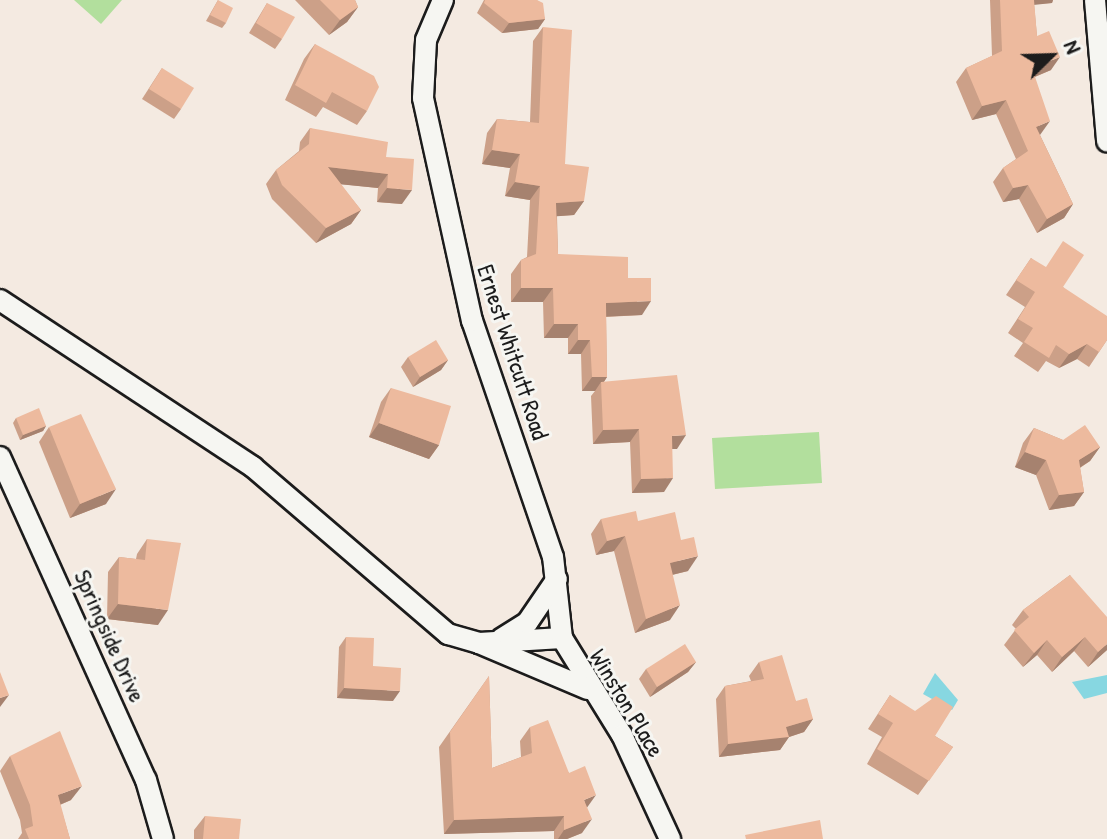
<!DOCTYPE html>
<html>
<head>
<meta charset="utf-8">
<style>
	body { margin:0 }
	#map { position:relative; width:1107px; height:839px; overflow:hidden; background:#f4eae1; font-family:"Patrick Hand",sans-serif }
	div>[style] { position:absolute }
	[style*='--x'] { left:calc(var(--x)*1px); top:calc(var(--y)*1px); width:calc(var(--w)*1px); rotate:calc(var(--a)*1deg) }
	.green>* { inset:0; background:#b2df9d }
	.water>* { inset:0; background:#87d7e1 }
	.roads { filter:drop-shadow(2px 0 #1c1c1c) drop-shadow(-2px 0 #1c1c1c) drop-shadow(0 2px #1c1c1c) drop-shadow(0 -2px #1c1c1c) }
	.minor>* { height:20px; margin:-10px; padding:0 10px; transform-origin:10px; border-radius:10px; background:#f6f6f2 }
	.wall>* { inset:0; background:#cca088 }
	.shaded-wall>* { inset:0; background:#a6826f }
	.building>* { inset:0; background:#edba9e }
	span { translate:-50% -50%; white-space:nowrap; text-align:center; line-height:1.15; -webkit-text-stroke:6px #f6f6f2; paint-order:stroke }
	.street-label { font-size:24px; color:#1c1c1c }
	.north { position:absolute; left:1011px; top:16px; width:80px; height:80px; -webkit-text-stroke:6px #f6f6f2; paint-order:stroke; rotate:67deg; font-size:22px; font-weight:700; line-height:32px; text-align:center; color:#1c1c1c }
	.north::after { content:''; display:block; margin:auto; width:28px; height:36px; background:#1c1c1c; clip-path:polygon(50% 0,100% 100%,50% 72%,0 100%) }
</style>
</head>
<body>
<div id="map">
	<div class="green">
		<i style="clip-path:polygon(74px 0,122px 0,101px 24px)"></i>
		<i style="clip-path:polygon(819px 432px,822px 483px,715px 489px,712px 438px)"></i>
	</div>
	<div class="water">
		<i style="clip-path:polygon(935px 673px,958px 700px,952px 710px,923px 694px)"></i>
		<i style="clip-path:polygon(1107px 675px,1107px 693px,1084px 699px,1072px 682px)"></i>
	</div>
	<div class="roads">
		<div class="minor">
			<i style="--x:1095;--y:0;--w:142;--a:85.1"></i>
			<i style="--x:0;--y:300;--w:303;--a:33.4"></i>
			<i style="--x:253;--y:467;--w:257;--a:40.6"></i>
			<i style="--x:448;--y:634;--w:32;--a:16"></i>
			<i style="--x:479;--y:643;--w:83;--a:-3.4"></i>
			<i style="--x:562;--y:638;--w:81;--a:-96.3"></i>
			<i style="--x:553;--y:557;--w:250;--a:-108.9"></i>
			<i style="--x:472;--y:321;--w:228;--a:-102.4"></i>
			<i style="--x:423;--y:98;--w:58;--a:-87"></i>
			<i style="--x:426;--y:40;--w:43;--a:-67"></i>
			<i style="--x:0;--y:457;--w:354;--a:65.7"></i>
			<i style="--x:146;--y:780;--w:61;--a:73.9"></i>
			<i style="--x:562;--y:638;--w:114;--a:58.3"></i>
			<i style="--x:622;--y:735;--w:115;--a:65.2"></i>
			<i style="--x:501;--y:639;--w:31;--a:-32"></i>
			<i style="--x:527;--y:623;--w:53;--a:-55.7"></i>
			<i style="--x:479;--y:643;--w:118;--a:22.9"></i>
		</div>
	</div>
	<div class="wall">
		<i style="clip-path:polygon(218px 0,226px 23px,222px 28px,206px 21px)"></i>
		<i style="clip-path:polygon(295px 0,355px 0,358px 7px,347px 22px,329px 35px)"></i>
		<i style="clip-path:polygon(484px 0,537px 0,545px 19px,538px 29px,502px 33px,477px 13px)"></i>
		<i style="clip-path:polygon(990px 0,1053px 0,1052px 3px,1034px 4px,1037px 36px,1051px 70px,1035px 77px,1040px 135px,1073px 204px,1064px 218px,1037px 233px,1019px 199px,1003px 202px,993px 182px,1003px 168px,1016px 159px,996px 114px,972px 120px,956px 82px,966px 68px,992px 56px)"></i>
		<i style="clip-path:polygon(267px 3px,282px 39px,275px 49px,249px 33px)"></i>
		<i style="clip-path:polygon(543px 27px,565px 164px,584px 201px,574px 215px,557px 216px,558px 254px,628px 278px,642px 315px,606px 317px,607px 377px,604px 382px,677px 449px,672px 449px,664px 492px,632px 493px,630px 442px,593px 444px,591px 396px,595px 391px,582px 391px,581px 354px,568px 354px,568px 338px,544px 338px,543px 302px,511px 302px,511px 274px,521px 260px,527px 257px,530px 200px,505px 196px,510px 168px,482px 164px,487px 133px,497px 119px,530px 122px,533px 41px)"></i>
		<i style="clip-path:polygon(315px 44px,367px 111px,357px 125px,323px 107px,316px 117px,285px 100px,304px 59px)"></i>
		<i style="clip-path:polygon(162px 68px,181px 109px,174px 119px,142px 99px)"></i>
		<i style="clip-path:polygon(310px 128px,386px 157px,402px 204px,377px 202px,378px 188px,340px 184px,361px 210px,351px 224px,316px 243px,272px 199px,266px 184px,276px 170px,299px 151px,300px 142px)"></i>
		<i style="clip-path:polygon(1031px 258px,1063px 287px,1107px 340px,1089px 367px,1077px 359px,1059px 368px,1046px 361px,1038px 372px,1014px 356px,1023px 343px,1008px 333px,1025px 307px,1006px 295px)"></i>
		<i style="clip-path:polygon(408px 357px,448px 360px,441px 370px,413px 387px,401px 367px)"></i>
		<i style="clip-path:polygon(391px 388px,439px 445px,429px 459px,369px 437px,381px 402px)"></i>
		<i style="clip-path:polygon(16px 418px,46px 426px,43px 431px,20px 440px,13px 423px)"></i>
		<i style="clip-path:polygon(49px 427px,106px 504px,70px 518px,39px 442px)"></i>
		<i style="clip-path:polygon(1034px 428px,1063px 440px,1100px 447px,1090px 461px,1080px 468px,1084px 492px,1074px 506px,1049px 510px,1036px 475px,1015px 467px,1023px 443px)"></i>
		<i style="clip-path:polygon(601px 519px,638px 521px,688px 571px,672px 575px,670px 620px,635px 633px,614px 551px,596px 555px,591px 534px)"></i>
		<i style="clip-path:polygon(147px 539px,158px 625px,107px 619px,108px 572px,119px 557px,136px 559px,137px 554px)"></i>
		<i style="clip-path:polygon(1070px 575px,1107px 650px,1088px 667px,1074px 651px,1052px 672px,1037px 655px,1023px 667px,1004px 645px,1016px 629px,1012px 625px,1023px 610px)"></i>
		<i style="clip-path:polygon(346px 637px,373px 666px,393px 701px,337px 698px,339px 647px)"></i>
		<i style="clip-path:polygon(696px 662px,688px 672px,650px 697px,639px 679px,646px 669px)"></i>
		<i style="clip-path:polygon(759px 662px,813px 719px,804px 732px,789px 737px,780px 750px,719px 757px,716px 699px,725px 686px,751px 681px,749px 676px)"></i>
		<i style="clip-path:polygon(489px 676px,492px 768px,521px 757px,520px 741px,530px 727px,569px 773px,587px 808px,582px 833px,567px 839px,554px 839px,554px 831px,444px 834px,439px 747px)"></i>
		<i style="clip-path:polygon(890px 695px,935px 736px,953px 747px,918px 795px,867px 764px,882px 737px,868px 729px)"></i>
		<i style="clip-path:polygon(10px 756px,71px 800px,60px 805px,70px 839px,18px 839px,22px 833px,20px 820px,0 771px)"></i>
		<i style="clip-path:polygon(205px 816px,239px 839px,194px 839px,194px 830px)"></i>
	</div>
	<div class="shaded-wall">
		<i style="clip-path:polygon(1027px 0,1053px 0,1052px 3px,1024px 6px)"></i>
		<i style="clip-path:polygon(358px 7px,347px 22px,329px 35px,340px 20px)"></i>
		<i style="clip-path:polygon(545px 19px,538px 29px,502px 33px,509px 23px)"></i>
		<i style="clip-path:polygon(1060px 57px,1051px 70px,1022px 82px,1032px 68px)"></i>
		<i style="clip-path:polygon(1006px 100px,996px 114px,972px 120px,982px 106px)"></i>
		<i style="clip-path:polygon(1050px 121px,1040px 135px,1036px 127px)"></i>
		<i style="clip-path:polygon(492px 150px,520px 154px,510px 168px,482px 164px)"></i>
		<i style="clip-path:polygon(328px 167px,388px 174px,378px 188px,318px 182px)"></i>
		<i style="clip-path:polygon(515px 182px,540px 186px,530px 200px,505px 196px)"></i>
		<i style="clip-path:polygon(1028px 185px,1019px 199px,1003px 202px,1013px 188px)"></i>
		<i style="clip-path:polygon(387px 188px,412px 190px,402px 204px,377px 202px)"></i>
		<i style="clip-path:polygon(584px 201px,574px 215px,547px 217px,556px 203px)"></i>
		<i style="clip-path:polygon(1073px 204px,1064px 218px,1037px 233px,1047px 219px)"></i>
		<i style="clip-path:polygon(361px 210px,351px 224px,316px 243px,326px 228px)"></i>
		<i style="clip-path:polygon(521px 288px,553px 288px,543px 302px,511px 302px)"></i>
		<i style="clip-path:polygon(651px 301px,642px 315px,596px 317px,606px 303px)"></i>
		<i style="clip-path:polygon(554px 324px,578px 324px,568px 338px,544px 338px)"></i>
		<i style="clip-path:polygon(578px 340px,590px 340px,581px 354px,568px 354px)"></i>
		<i style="clip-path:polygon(1087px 344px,1077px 359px,1059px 368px,1069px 354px)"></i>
		<i style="clip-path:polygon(448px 360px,441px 370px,413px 387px,420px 377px)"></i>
		<i style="clip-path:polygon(592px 377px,607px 377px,601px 386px,601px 382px,595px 391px,582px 391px)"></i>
		<i style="clip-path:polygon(379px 423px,439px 445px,429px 459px,369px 437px)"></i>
		<i style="clip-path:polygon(46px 426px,43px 431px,20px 440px,23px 435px)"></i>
		<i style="clip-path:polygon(639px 429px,630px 442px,593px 444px,603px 430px)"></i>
		<i style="clip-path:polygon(686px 435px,677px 449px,662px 449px,672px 436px)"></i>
		<i style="clip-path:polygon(1100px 447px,1090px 461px,1068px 475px,1079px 460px)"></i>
		<i style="clip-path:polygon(1025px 452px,1046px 460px,1036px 475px,1015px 467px)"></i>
		<i style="clip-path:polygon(673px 478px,664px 492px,632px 493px,641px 479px)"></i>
		<i style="clip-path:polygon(116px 489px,106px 504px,70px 518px,80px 504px)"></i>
		<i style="clip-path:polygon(1084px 492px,1074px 506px,1049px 510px,1059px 495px)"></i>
		<i style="clip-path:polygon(625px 536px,614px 551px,596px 555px,607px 541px)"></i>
		<i style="clip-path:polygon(698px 556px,688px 571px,659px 578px,670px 563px)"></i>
		<i style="clip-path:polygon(118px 604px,168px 610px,158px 625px,107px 619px)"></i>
		<i style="clip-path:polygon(680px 605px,670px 620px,635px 633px,646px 619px)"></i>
		<i style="clip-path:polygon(1085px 637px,1074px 651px,1052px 672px,1062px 657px)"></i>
		<i style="clip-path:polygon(1047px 640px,1037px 655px,1023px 667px,1034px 653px)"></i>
		<i style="clip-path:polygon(1107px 644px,1107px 650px,1088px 667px,1098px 652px)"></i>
		<i style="clip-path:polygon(696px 662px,688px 672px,650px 697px,657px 687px)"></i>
		<i style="clip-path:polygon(344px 688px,400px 691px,393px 701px,337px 698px)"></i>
		<i style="clip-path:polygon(9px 695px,0 707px,0 698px)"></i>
		<i style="clip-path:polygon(813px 719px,804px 732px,786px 738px,789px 737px,780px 750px,719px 757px,728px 744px)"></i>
		<i style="clip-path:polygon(82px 786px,71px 800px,47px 810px,58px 795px)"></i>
		<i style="clip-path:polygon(596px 795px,586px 809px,584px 800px)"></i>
		<i style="clip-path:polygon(564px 816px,554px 831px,444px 834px,454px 820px)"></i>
		<i style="clip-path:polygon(592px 819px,582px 833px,567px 839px,558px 839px,564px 830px)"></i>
	</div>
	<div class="building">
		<i style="clip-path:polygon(218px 0,233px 8px,226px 23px,210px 15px)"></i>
		<i style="clip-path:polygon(320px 0,355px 0,358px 7px,340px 20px)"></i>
		<i style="clip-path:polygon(485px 0,537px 0,543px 3px,545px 19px,509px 23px,484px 3px)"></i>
		<i style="clip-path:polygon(1000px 0,1034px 0,1037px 36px,1049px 31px,1060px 57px,1032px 68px,1050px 121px,1036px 127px,1073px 204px,1047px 219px,1028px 185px,1013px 188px,1003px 168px,1028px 151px,1006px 100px,982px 106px,966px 68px,1002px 51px)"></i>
		<i style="clip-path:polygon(267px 3px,295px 17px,282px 39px,256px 23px)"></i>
		<i style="clip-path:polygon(543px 27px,572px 30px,565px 164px,589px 167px,584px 201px,556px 203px,558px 254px,628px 257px,628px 278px,651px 278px,651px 301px,606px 303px,607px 377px,592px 377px,590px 340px,578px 340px,578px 324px,554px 324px,553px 288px,521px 288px,521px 260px,536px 254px,540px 186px,515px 182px,520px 154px,492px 150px,497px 119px,539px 123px)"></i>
		<i style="clip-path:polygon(315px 44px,374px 76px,379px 87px,367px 111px,332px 92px,326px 103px,295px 85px)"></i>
		<i style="clip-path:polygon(162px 68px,194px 88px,181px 109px,149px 89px)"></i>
		<i style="clip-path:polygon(310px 128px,388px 142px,386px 157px,414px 159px,412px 190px,387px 188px,388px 174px,328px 167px,361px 210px,326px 228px,282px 185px,276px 170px,309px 144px)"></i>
		<i style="clip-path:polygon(1063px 241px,1084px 255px,1063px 287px,1107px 316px,1107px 340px,1099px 352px,1087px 344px,1069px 354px,1056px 345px,1049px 358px,1024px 342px,1033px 328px,1018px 319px,1035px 292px,1016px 280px,1031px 258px,1046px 267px)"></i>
		<i style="clip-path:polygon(436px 340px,448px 360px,420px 377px,408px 357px)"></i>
		<i style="clip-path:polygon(677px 375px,686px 435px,672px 436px,673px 478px,641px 479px,639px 429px,603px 430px,601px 382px)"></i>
		<i style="clip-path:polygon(391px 388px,451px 406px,439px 445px,379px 423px)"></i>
		<i style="clip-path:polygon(39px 408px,46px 426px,23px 435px,16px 418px)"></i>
		<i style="clip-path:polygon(81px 414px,116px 489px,80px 504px,49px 427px)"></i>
		<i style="clip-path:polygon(1085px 425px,1100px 447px,1079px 460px,1084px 492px,1059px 495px,1046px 460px,1025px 452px,1034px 428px,1063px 440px)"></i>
		<i style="clip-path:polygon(636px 511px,638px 521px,675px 512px,681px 540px,694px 537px,698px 556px,670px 563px,680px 605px,646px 619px,625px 536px,607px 541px,601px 519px)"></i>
		<i style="clip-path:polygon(147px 539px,181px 543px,168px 610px,118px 604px,119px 557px,145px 560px)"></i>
		<i style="clip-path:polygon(1070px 575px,1107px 617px,1107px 644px,1098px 652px,1085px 637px,1062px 657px,1047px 640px,1034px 653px,1014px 630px,1029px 617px,1023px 610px)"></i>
		<i style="clip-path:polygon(346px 637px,374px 638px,373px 666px,401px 668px,400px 691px,344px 688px)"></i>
		<i style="clip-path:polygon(685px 644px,696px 662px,657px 687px,646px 669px)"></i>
		<i style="clip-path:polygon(782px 655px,796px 701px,807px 698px,813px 719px,786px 727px,789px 737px,728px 744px,725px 686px,764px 679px,759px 662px)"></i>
		<i style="clip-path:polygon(0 672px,9px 695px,0 698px)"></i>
		<i style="clip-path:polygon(489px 676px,492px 768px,532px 753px,530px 727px,548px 720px,569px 773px,585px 766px,596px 795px,584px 800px,592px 819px,564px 830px,564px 816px,454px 820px,450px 732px)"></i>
		<i style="clip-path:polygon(890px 695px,915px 711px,936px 696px,953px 707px,935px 736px,953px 747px,929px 781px,877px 749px,893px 723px,878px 714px)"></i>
		<i style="clip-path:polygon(60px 731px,82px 786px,58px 795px,70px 839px,29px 839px,25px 829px,33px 826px,30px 805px,10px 756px)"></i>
		<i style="clip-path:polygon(205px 816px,241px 819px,239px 839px,203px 839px)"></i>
		<i style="clip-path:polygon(820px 820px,823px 839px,746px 839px,745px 835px)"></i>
	</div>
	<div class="street-label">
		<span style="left:513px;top:352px;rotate:72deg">Ernest Whitcutt Road</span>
		<span style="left:110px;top:636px;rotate:66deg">Springside Drive</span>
		<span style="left:627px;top:703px;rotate:59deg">Winston Place</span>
	</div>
	<div class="north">N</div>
</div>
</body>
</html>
